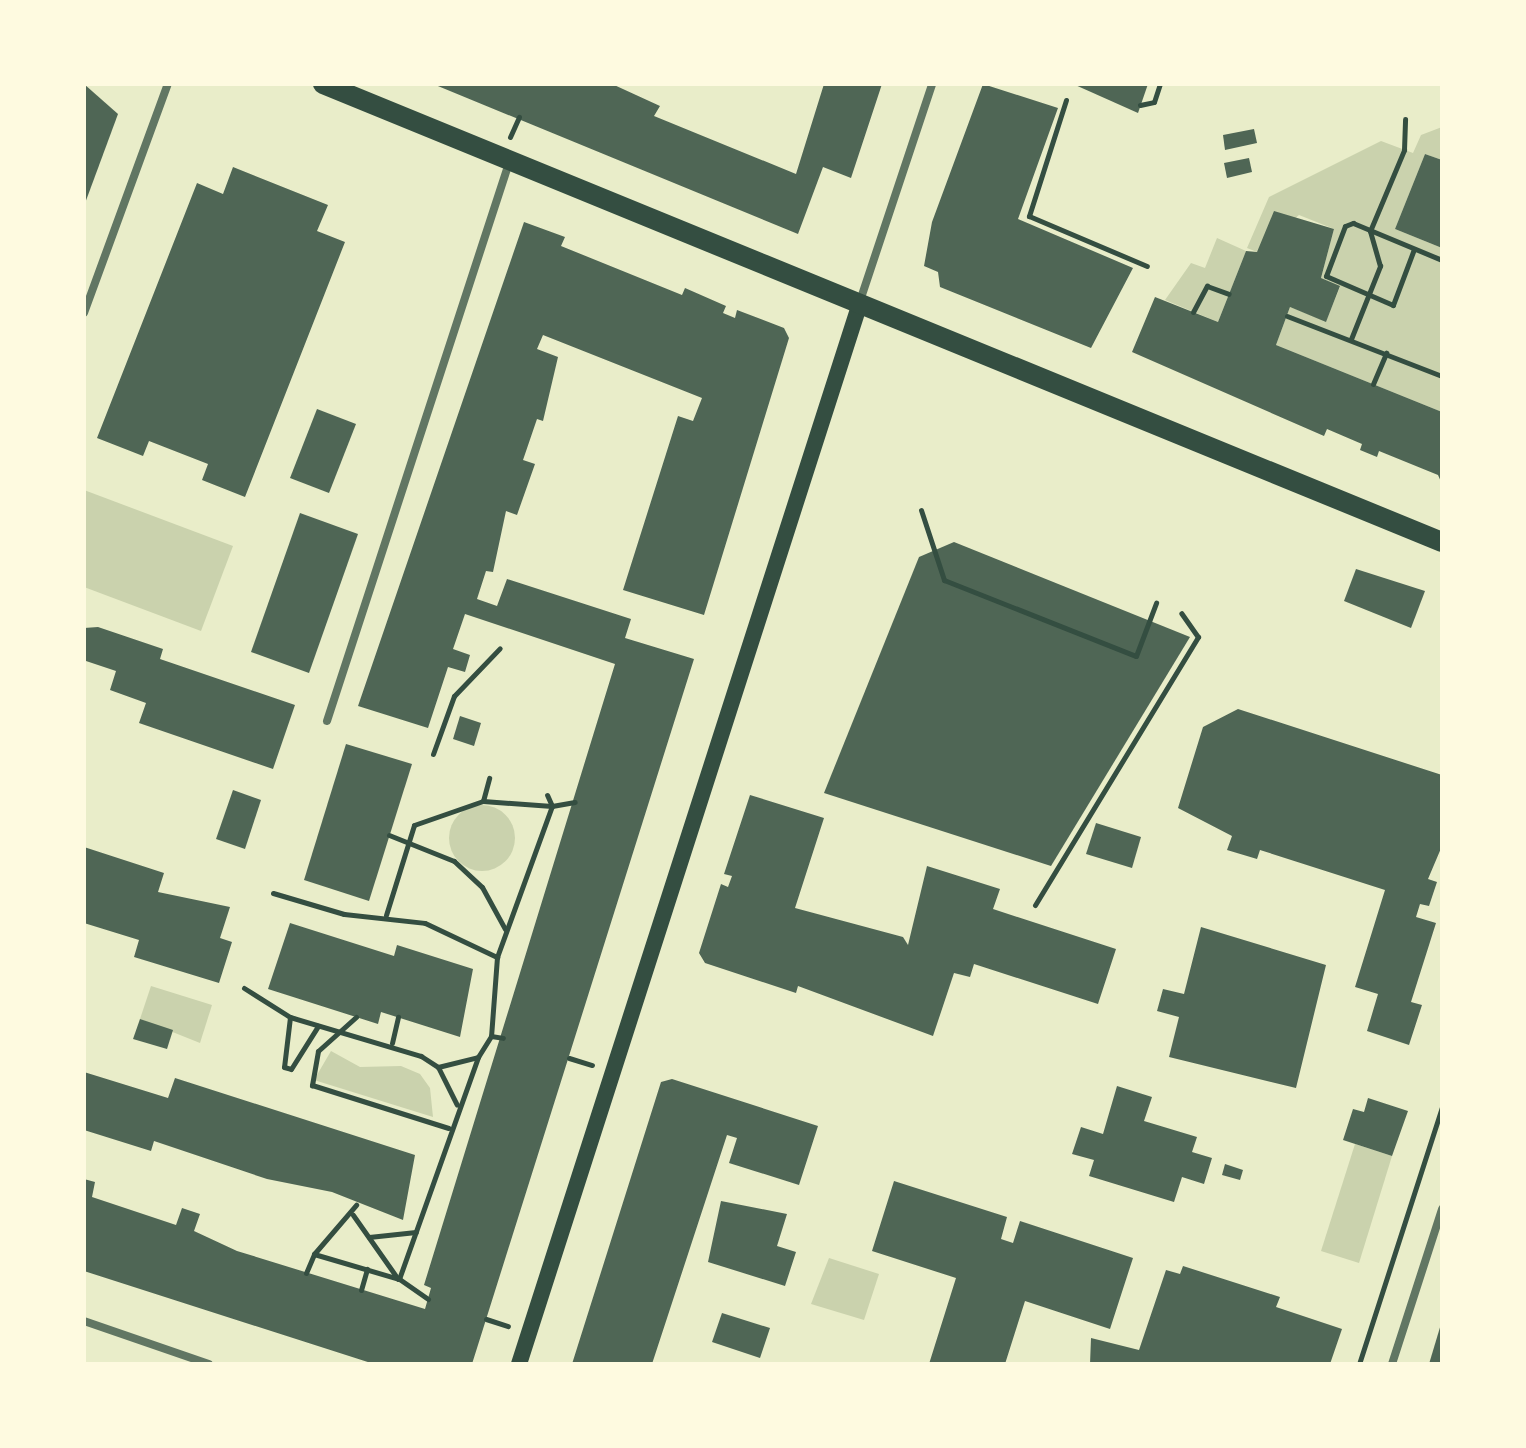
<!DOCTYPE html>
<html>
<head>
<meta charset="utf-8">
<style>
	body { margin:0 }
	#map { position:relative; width:1526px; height:1448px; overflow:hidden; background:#e9edc9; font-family:"Sofia Sans Condensed",sans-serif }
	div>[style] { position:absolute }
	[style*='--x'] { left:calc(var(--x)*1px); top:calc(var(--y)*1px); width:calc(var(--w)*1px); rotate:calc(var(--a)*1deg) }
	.green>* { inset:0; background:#cad2ad }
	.round { border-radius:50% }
	.building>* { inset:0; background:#4f6655 }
	.path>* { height:5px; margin:-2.5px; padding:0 2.5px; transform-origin:2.5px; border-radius:2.5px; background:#344e41 }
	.minor>* { height:8px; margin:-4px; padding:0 4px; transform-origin:4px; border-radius:4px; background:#617663 }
	.secondary>* { height:16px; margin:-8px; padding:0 8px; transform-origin:8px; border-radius:8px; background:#344e41 }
	.primary>* { height:20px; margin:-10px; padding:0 10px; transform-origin:10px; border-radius:10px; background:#344e41 }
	span { translate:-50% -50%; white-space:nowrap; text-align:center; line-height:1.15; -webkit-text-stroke:6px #fefae0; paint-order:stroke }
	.frame { position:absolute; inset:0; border:86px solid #fefae0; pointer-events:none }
</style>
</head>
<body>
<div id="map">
	<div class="green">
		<i style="clip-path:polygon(1442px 127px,1442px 160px,1425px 154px,1395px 229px,1442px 248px,1442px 412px,1276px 345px,1290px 307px,1326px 321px,1340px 287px,1321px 278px,1334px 229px,1299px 215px,1257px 252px,1247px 248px,1269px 197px,1381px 141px,1413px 153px,1421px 135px)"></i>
		<i style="clip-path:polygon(1217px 238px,1246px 251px,1218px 322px,1165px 300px,1191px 263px,1205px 268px)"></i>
		<i style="clip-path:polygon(84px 490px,233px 546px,201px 631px,84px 587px)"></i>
		<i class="round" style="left:449px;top:805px;width:66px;height:66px"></i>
		<i style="clip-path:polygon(151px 986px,212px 1005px,200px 1043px,140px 1019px)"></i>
		<i style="clip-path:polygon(331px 1051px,360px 1067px,401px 1066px,420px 1074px,430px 1088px,433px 1117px,314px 1080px)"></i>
		<i style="clip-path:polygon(1355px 1144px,1392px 1156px,1359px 1263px,1321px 1251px)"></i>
		<i style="clip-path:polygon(829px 1258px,879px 1274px,864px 1320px,811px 1304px)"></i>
	</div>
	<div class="building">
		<i style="clip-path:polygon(84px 84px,118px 114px,84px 206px)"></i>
		<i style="clip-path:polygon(433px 84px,612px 84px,660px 106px,654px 116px,796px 174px,824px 84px,882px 84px,851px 178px,823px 167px,798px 234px)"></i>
		<i style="clip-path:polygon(983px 84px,1058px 108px,1018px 219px,1133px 268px,1091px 348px,940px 287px,938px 272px,924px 266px,932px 222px)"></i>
		<i style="clip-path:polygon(1073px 84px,1148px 84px,1138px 113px)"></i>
		<i style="clip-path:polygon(1254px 129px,1257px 143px,1225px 150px,1223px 135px)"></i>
		<i style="clip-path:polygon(1425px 154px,1442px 160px,1442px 248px,1395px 229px)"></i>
		<i style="clip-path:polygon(1249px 158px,1252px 172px,1227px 178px,1224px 163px)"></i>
		<i style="clip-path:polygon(233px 167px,328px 205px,317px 231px,345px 242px,245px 497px,202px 480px,208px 464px,149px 441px,143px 456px,97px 438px,197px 183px,223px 194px)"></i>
		<i style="clip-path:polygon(1274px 211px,1334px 229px,1321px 278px,1340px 286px,1326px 322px,1290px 307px,1276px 345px,1442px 412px,1442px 484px,1438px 475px,1379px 451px,1377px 457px,1360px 450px,1362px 444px,1327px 429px,1324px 436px,1132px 352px,1155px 297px,1218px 322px,1246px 251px,1257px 252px)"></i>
		<i style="clip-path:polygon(524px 222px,565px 237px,561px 246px,682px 295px,685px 288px,726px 306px,723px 313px,735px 318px,737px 310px,784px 328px,789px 338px,704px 615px,623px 590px,678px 416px,693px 421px,702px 398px,543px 335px,537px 349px,558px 357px,543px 421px,537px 419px,523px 460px,535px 464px,517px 515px,506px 511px,493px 572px,486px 571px,477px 599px,497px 606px,507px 579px,631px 619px,625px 638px,694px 659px,472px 1364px,374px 1364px,84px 1271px,84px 1179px,95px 1182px,92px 1197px,176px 1225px,182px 1208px,200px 1214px,194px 1231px,237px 1251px,425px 1309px,431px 1288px,424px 1285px,615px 664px,465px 614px,453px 649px,470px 655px,465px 672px,448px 667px,428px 728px,358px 706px)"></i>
		<i style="clip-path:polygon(317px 409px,356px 424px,329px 493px,290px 478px)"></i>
		<i style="clip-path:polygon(300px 513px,358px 534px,309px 673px,251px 652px)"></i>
		<i style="clip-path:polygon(954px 542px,1190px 637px,1051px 866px,824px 793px,919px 557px)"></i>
		<i style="clip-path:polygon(1356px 569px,1425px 591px,1411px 628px,1344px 601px)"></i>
		<i style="clip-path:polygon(98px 627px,163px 649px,160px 659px,295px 705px,273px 769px,139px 723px,146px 703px,110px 690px,116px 671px,86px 661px,84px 666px,84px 628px)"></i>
		<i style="clip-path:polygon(1238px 709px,1442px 775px,1442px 846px,1428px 879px,1437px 882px,1429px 906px,1420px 904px,1416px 917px,1436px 923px,1411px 1002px,1422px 1005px,1409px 1045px,1367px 1031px,1378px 994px,1355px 987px,1385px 890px,1260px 850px,1257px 859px,1227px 850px,1232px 836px,1178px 808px,1203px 727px)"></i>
		<i style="clip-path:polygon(460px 716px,481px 723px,474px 746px,453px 739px)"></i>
		<i style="clip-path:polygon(346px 744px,412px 764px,369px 901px,304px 880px)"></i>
		<i style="clip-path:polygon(233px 790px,261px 800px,245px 849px,216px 839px)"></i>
		<i style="clip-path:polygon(750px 795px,824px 818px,795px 908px,903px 937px,908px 945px,927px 866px,1000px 889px,993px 909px,1116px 949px,1098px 1004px,974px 964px,970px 977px,954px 973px,933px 1036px,798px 986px,796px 993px,705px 963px,699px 953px,721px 884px,728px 887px,732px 876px,724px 874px)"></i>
		<i style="clip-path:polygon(1096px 823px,1141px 837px,1132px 868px,1086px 854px)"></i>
		<i style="clip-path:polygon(84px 847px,164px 873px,158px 892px,230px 907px,220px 938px,232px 942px,219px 983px,134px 957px,139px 940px,84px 923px)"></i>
		<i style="clip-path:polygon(290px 923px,394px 956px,397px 945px,473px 969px,460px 1037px,381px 1012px,378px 1024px,268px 989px)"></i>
		<i style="clip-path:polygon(1201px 927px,1326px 965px,1296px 1088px,1169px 1057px,1179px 1017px,1157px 1011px,1163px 989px,1184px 994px)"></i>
		<i style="clip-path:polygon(140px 1019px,173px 1030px,167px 1049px,133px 1039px)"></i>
		<i style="clip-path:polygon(84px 1072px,168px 1098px,175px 1078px,415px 1155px,403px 1220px,332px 1192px,267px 1179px,154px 1141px,151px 1151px,84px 1130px)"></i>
		<i style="clip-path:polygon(672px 1079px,818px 1126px,799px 1185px,729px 1163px,737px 1138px,727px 1135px,652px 1364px,572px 1364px,661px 1082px)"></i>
		<i style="clip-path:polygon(1117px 1086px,1152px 1097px,1144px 1121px,1197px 1137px,1192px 1152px,1212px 1158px,1204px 1184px,1182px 1177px,1174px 1202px,1089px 1176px,1094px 1160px,1072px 1154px,1081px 1127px,1103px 1134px)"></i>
		<i style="clip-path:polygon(1368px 1098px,1408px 1111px,1392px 1156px,1343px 1140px,1353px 1109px,1364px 1112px)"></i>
		<i style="clip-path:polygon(1225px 1164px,1243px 1170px,1240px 1180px,1222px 1175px)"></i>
		<i style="clip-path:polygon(894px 1181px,1007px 1217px,1001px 1239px,1013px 1243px,1020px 1221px,1133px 1258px,1110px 1329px,1025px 1301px,1005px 1364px,929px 1364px,956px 1278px,872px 1251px)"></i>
		<i style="clip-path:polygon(721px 1201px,787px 1214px,777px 1246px,796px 1252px,785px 1286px,708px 1262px)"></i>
		<i style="clip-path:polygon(1183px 1266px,1280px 1297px,1276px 1307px,1342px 1329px,1330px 1364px,1090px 1364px,1091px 1338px,1139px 1350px,1166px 1270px,1180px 1274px)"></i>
		<i style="clip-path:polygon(722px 1313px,770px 1328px,760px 1358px,712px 1342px)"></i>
		<i style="clip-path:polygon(1441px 1324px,1442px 1364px,1429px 1364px)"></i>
	</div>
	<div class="path">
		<i style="--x:1066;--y:100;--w:122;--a:107.7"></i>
		<i style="--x:1029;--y:216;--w:128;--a:23"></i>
		<i style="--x:1140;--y:105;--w:14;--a:-12"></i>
		<i style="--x:1154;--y:102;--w:19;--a:-72"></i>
		<i style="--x:510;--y:137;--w:22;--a:-66"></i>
		<i style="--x:1414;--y:249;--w:60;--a:110.6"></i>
		<i style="--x:1393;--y:305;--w:73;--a:-156.6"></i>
		<i style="--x:1326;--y:276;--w:53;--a:-69.2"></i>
		<i style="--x:1345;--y:226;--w:9;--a:-21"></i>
		<i style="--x:1353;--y:223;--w:96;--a:22.6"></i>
		<i style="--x:1193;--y:312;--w:30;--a:-62"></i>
		<i style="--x:1207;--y:286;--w:23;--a:20"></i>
		<i style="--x:1287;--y:316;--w:166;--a:21.2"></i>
		<i style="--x:1351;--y:339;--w:79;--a:-68.3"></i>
		<i style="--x:1380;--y:266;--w:36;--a:-106"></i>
		<i style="--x:1370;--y:231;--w:88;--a:-67.2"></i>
		<i style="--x:1404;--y:150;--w:31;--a:-88"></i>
		<i style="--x:1373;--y:384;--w:34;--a:-67"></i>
		<i style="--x:921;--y:510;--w:74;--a:71.8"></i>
		<i style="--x:944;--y:580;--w:206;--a:21.6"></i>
		<i style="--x:1136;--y:656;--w:57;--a:-69.3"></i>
		<i style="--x:433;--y:754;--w:62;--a:-70.1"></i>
		<i style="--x:454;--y:696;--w:66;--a:-46.2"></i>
		<i style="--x:483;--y:801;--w:24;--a:-75"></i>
		<i style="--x:389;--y:835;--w:70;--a:21.8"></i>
		<i style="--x:454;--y:861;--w:38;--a:43"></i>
		<i style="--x:482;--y:887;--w:48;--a:61.3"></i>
		<i style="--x:273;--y:893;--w:74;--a:16.5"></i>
		<i style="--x:344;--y:914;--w:81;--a:6.3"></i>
		<i style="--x:425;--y:923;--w:80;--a:25.3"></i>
		<i style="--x:497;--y:957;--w:79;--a:94.3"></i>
		<i style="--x:1035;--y:905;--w:314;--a:-58.7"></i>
		<i style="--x:1198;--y:637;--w:29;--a:-125"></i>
		<i style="--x:386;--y:915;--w:94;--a:-72.7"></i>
		<i style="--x:414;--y:825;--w:73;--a:-19.2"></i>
		<i style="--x:483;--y:801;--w:69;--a:4.1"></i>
		<i style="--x:552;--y:806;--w:12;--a:-114"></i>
		<i style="--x:497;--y:957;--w:161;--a:-70"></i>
		<i style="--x:552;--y:806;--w:23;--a:-10"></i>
		<i style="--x:244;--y:988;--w:54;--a:32.2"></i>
		<i style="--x:290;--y:1017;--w:137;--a:16.6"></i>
		<i style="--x:421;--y:1056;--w:20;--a:33"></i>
		<i style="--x:438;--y:1067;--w:42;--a:63.4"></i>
		<i style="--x:290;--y:1017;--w:50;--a:96.8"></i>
		<i style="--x:284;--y:1067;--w:7;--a:16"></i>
		<i style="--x:291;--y:1069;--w:51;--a:-57.9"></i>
		<i style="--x:356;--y:1017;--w:51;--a:138.2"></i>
		<i style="--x:318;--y:1051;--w:35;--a:100"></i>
		<i style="--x:312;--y:1085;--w:143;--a:17.5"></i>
		<i style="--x:392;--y:1043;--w:27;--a:-77"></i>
		<i style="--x:569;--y:1058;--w:24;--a:17"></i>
		<i style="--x:438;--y:1067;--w:41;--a:-14"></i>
		<i style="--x:353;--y:1215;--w:78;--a:54.9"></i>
		<i style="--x:369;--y:1237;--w:47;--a:-6.1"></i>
		<i style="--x:314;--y:1254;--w:65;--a:-49.4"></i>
		<i style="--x:306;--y:1273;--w:21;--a:-67"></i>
		<i style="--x:314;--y:1254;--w:89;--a:16.4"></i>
		<i style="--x:361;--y:1290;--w:22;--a:-74"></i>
		<i style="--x:428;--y:1299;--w:35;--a:-145"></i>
		<i style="--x:399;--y:1279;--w:236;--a:-70.4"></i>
		<i style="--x:478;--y:1057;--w:25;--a:-58"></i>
		<i style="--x:491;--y:1036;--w:12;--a:9"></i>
		<i style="--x:486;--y:1319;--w:23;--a:18"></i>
		<i style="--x:1359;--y:1364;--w:270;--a:-72.1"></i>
	</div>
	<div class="minor">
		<i style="--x:860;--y:301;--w:229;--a:-71.6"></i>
		<i style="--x:84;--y:313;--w:244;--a:-69.9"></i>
		<i style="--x:327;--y:721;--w:587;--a:-71.94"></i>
		<i style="--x:84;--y:1321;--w:132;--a:19"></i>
		<i style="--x:1392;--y:1364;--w:163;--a:-72.1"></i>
	</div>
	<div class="secondary">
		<i style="--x:519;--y:1364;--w:1111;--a:-72.18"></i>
	</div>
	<div class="primary">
		<i style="--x:323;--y:84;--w:1209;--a:22.26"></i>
	</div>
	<div class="frame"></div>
</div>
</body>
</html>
